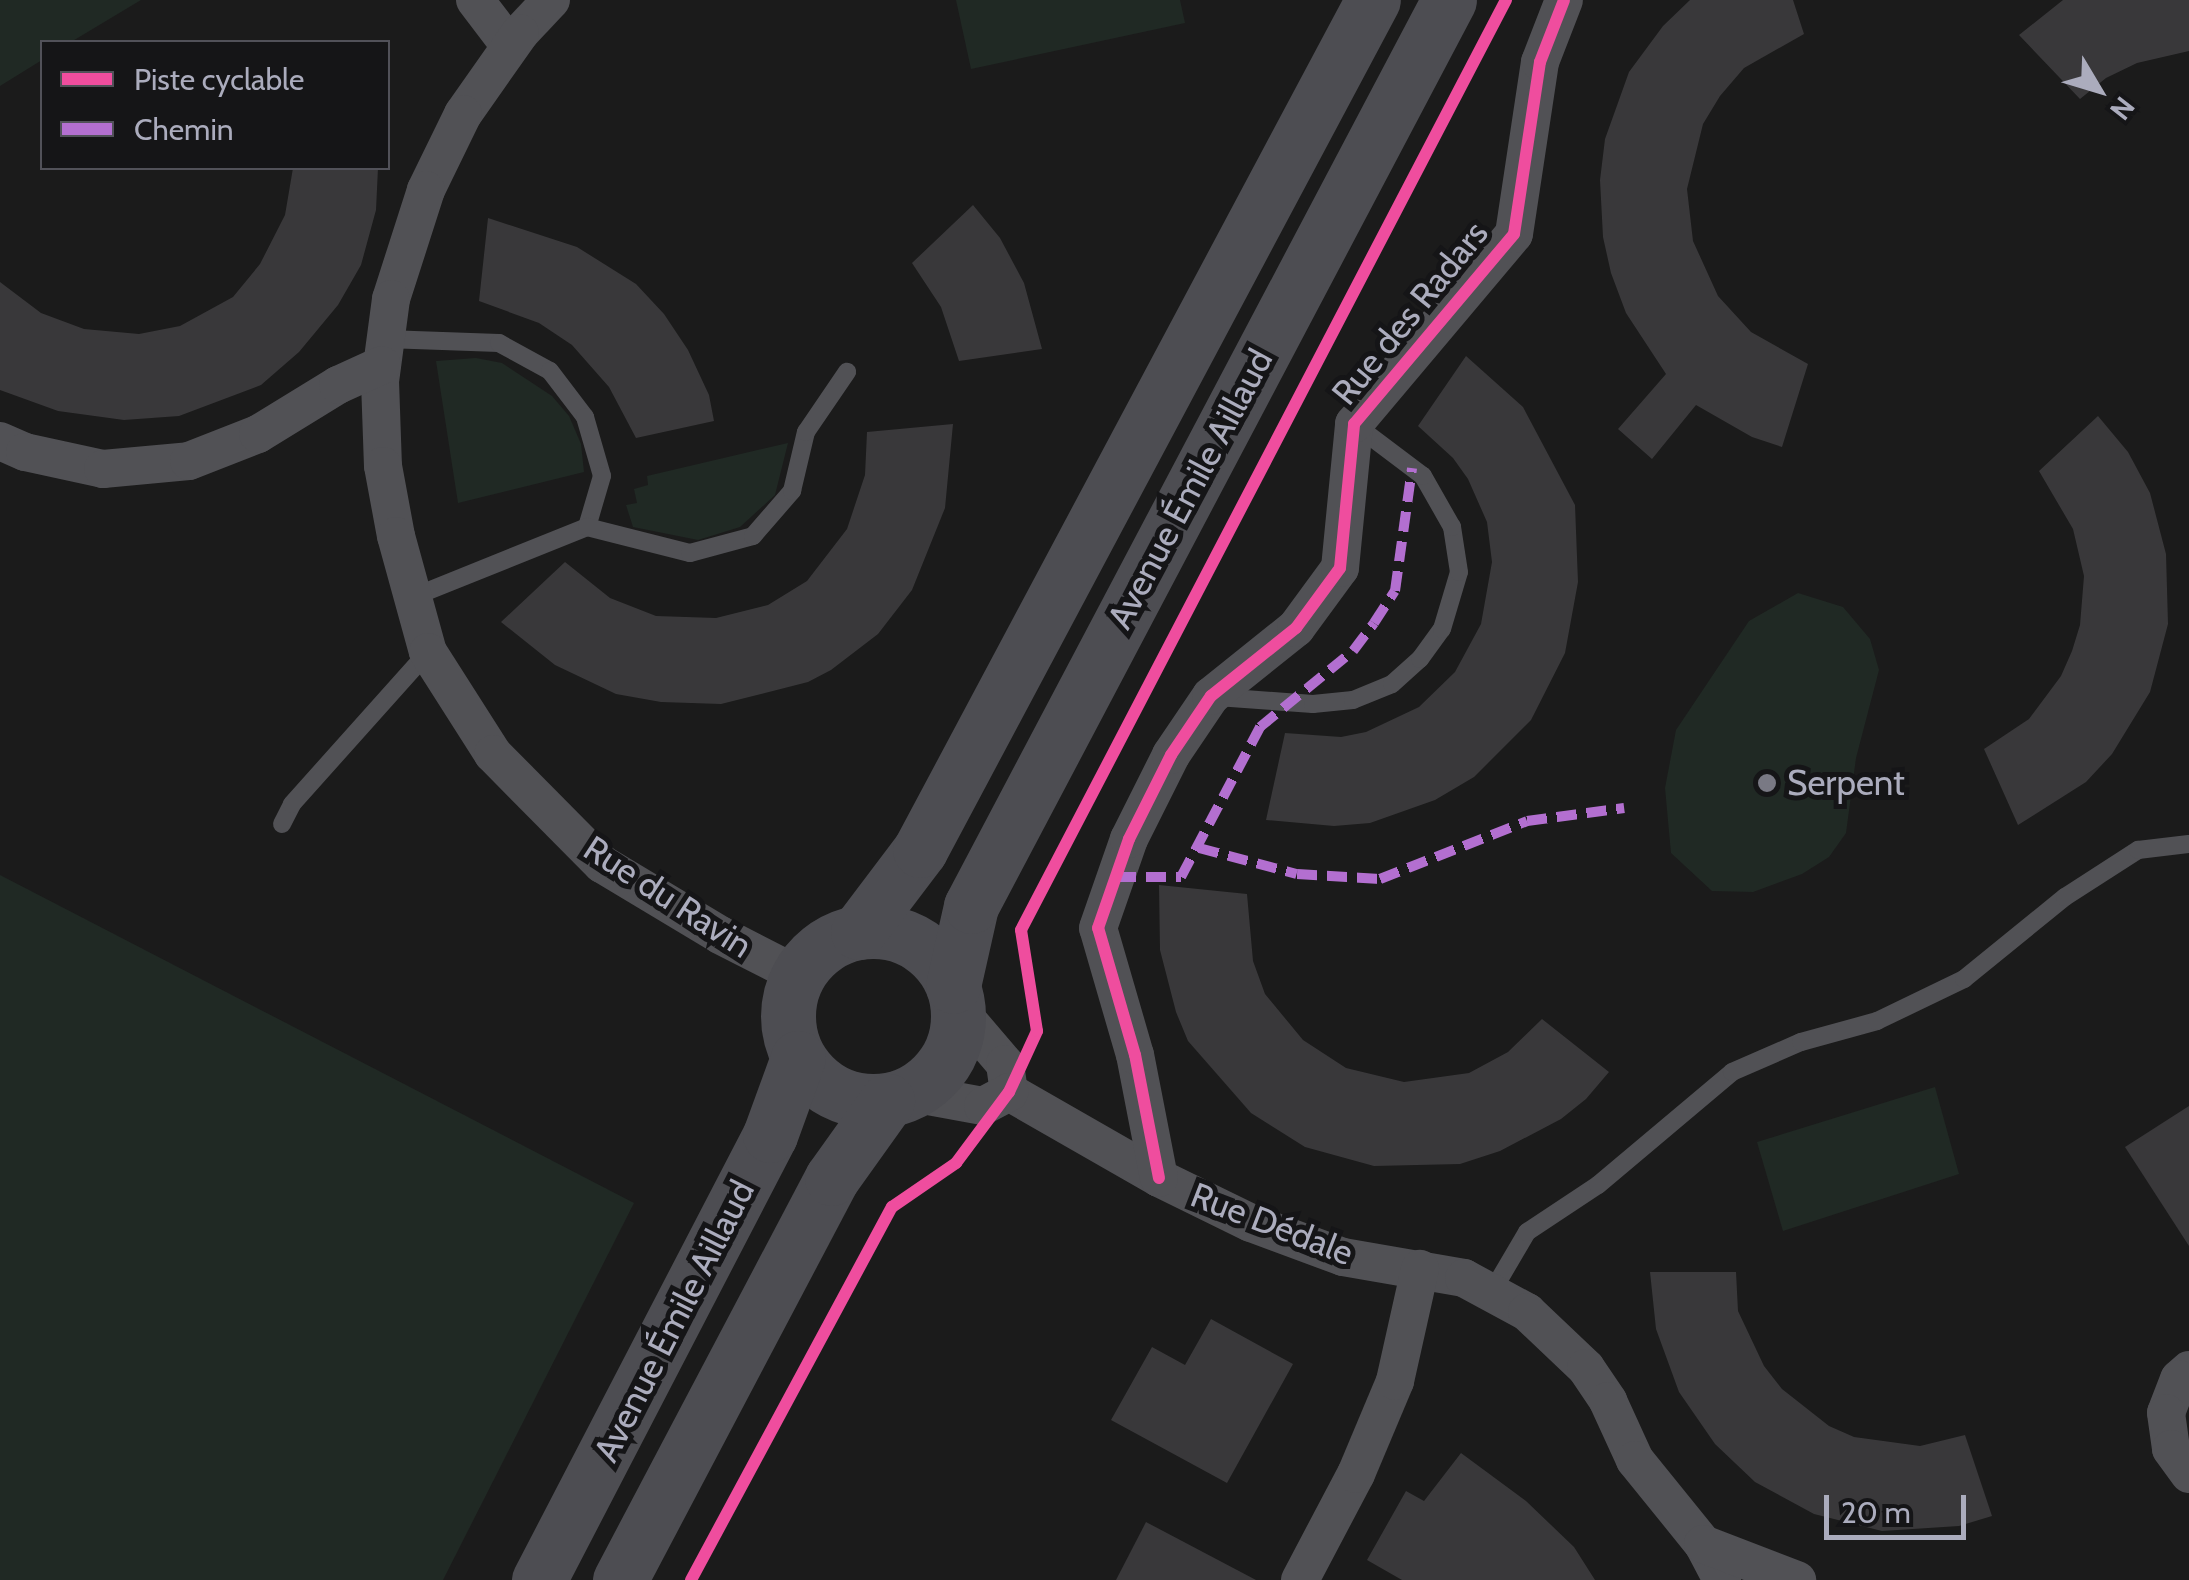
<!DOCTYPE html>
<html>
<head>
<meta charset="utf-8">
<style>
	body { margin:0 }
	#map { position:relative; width:2189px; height:1580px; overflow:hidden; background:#1b1b1b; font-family:Cabin,sans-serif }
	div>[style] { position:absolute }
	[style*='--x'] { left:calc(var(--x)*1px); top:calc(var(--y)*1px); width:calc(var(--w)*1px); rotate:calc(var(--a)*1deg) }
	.green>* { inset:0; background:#202924 }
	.building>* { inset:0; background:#39383a }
	.lane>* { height:18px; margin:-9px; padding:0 9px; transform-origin:9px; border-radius:9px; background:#515155 }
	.street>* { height:38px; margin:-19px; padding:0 19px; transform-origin:19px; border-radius:19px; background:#515155 }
	.primary>* { height:55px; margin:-27.5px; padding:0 27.5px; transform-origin:27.5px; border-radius:27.5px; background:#4d4d52 }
	.primary>.ring { margin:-27.5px; padding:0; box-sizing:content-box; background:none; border:55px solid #4d4d52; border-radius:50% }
	.quiet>* { height:10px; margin-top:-5px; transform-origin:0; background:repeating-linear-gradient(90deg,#b36fd0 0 20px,transparent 0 30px) }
	.cycleway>* { height:12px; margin:-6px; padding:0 6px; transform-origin:6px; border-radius:6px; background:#ef4d9e }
	.dots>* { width:28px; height:28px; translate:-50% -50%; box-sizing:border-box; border:5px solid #151517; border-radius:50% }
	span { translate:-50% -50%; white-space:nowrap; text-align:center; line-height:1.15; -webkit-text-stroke:10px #151517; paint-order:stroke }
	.street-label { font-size:35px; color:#abacbd }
	.poi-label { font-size:35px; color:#abacbd }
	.left { translate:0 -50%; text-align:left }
	.legend { position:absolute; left:40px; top:40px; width:350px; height:130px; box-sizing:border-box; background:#151517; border:2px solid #515159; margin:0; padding:12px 18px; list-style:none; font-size:30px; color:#abacbd }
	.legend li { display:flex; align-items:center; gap:20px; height:50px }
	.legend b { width:50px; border:2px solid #515159 }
	.north { position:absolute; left:2049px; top:40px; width:100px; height:100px; -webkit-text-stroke:8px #151517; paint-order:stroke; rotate:128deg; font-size:28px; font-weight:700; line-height:40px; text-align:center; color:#abacbd }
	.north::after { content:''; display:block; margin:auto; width:35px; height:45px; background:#abacbd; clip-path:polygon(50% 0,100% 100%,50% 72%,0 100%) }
	.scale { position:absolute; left:1824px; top:1495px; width:142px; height:45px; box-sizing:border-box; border:5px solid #abacbd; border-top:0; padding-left:12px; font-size:30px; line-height:35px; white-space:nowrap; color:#abacbd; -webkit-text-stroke:8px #151517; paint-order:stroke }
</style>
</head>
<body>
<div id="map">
	<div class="green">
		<i style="clip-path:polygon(0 0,141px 0,71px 42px,42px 42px,42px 60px,0 86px)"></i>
		<i style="clip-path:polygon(956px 0,1180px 0,1185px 23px,971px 69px)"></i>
		<i style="clip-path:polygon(476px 358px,502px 363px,552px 396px,569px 416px,581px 444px,584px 472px,458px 503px,436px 361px)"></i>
		<i style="clip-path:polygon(788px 443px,775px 495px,740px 527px,698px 540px,633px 527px,626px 505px,637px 503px,634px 489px,648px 485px,647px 476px)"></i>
		<i style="clip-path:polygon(1798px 593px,1843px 607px,1870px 639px,1879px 670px,1856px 758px,1846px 833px,1829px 857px,1802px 874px,1753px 892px,1712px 891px,1671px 853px,1665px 788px,1676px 730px,1749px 621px)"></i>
		<i style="clip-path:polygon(0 875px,634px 1203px,443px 1580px,0 1580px)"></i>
		<i style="clip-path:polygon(1935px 1087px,1959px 1174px,1783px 1231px,1757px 1142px)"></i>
	</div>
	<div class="building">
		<i style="clip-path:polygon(1690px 0,1793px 0,1804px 34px,1744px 68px,1720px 96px,1703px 124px,1687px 189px,1693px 241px,1718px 296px,1751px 332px,1808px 364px,1782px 447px,1752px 437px,1696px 405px,1652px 459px,1618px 429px,1666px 374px,1626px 313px,1611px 273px,1603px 237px,1600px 180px,1605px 139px,1629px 72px,1663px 26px)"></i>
		<i style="clip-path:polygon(2063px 0,2189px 0,2189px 51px,2137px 63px,2106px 78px,2080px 99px,2019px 35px)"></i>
		<i style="clip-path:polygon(293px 168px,378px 168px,376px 210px,361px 265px,338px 305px,299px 352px,261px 385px,179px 416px,124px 420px,58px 411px,0 390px,0 282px,41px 313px,84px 329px,139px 334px,180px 326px,233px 297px,260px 264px,285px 215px)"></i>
		<i style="clip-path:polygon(973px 205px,1000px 238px,1024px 283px,1042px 349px,959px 361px,941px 307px,912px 263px)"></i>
		<i style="clip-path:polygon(488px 218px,577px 247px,636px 284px,664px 314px,688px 350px,709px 395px,714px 421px,636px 438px,609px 387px,572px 345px,539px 323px,479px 301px)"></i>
		<i style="clip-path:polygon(1466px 356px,1523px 407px,1575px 505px,1578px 582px,1565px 653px,1531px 720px,1474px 777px,1435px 800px,1370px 823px,1334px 826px,1266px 820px,1285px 733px,1341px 737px,1366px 732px,1419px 707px,1455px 672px,1481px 624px,1492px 562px,1487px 522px,1468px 479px,1453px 458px,1418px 426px)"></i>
		<i style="clip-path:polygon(2098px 416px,2128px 452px,2150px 493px,2166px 554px,2168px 624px,2150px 692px,2112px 754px,2086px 782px,2018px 825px,1984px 749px,2029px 719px,2061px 676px,2072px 651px,2080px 625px,2084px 576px,2073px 529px,2039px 471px)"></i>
		<i style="clip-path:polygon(953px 424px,945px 508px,912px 590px,878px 634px,831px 670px,808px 682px,721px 704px,661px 702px,616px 694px,555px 665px,501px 622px,565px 562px,610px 598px,656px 616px,716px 618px,768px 605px,807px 581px,847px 529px,865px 475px,867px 432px)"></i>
		<i style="clip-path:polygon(1159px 885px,1247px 894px,1253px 961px,1265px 994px,1303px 1040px,1346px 1068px,1404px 1082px,1469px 1073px,1508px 1052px,1542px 1019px,1609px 1072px,1586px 1099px,1561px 1119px,1500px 1151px,1460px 1164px,1374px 1166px,1305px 1147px,1251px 1113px,1188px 1041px,1176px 1012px,1160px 950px)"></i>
		<i style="clip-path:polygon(2189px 1106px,2189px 1246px,2125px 1147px)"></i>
		<i style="clip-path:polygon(1650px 1272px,1736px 1272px,1738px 1311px,1764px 1366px,1782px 1389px,1829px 1426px,1854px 1437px,1920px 1446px,1965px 1435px,1992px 1516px,1959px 1526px,1882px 1531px,1814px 1514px,1755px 1482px,1715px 1444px,1679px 1392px,1656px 1329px)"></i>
		<i style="clip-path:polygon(1211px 1319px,1293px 1364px,1227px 1483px,1111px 1420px,1152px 1347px,1185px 1365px)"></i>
		<i style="clip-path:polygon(1461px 1453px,1526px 1501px,1574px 1547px,1595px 1580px,1402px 1580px,1367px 1560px,1406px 1491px,1424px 1501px)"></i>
		<i style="clip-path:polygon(1146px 1522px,1256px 1580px,1116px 1580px)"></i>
	</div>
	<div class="lane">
		<i style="--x:386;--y:339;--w:113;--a:2"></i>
		<i style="--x:499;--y:343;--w:58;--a:28.8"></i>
		<i style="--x:550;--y:371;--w:58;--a:52.7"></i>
		<i style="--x:585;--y:417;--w:61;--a:73.9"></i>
		<i style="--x:602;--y:476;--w:53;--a:106.4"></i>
		<i style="--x:413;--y:597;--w:188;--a:-21.9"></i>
		<i style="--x:587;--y:527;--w:106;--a:14.2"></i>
		<i style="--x:690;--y:553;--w:65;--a:-15.1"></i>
		<i style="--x:753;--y:536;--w:60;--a:-49.1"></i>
		<i style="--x:792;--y:491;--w:61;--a:-76.7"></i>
		<i style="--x:806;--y:432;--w:73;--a:-55.7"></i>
		<i style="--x:1217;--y:697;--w:96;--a:4.2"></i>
		<i style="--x:1313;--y:704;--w:40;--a:-5.7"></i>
		<i style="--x:1353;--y:700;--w:42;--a:-22.3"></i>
		<i style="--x:1392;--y:684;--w:38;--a:-42"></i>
		<i style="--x:1420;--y:659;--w:37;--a:-54"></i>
		<i style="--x:1442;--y:629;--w:59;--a:-73.4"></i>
		<i style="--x:1459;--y:572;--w:46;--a:-98.8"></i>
		<i style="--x:1452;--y:527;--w:59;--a:-119.6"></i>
		<i style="--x:1423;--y:476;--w:86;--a:-143"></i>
		<i style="--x:282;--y:824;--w:22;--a:-63"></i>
		<i style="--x:292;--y:804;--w:204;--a:-48.2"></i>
		<i style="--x:1493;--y:1290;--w:67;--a:-59.6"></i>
		<i style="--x:1527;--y:1232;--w:85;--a:-33.5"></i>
		<i style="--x:1598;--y:1185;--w:175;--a:-40.1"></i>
		<i style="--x:1732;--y:1072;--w:75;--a:-23.5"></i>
		<i style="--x:1801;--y:1042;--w:79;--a:-15.4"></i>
		<i style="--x:1877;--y:1021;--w:97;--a:-25.8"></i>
		<i style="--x:1964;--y:979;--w:130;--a:-39.1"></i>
		<i style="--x:2065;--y:897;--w:87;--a:-32.8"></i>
		<i style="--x:2138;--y:850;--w:51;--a:-6.7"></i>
	</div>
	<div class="street">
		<i style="--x:475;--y:0;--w:58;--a:52.7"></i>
		<i style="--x:551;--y:0;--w:45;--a:133.2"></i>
		<i style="--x:520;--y:33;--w:99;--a:125.1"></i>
		<i style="--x:463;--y:114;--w:85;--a:116"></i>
		<i style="--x:426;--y:190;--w:114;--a:107.8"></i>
		<i style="--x:391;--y:299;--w:83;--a:97.6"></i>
		<i style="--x:380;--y:381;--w:85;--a:88"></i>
		<i style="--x:383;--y:466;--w:71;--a:79.5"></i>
		<i style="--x:396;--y:536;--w:120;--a:74.6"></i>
		<i style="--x:428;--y:652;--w:121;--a:57.5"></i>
		<i style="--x:493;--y:754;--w:155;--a:45.3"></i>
		<i style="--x:602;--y:864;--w:138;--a:31"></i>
		<i style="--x:720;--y:935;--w:88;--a:27.1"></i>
		<i style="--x:0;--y:441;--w:27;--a:24"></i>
		<i style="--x:25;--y:452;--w:80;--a:12.3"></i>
		<i style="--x:103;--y:469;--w:86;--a:-5.3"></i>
		<i style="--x:189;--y:461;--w:74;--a:-21.4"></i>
		<i style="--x:258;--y:434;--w:94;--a:-31.5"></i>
		<i style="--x:338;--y:385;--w:48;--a:-24.4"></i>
		<i style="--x:958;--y:1009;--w:72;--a:49.5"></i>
		<i style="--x:1005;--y:1064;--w:28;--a:82"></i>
		<i style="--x:1009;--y:1092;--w:173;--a:29.8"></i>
		<i style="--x:1159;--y:1178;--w:102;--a:26.1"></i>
		<i style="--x:1251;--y:1223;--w:98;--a:20.3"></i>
		<i style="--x:1343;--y:1257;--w:123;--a:9.8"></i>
		<i style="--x:1464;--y:1278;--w:72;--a:28.4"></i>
		<i style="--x:1527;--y:1312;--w:81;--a:43.5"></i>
		<i style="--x:1586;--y:1368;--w:40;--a:56"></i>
		<i style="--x:1608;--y:1401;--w:65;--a:65.4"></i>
		<i style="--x:1635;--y:1460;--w:108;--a:51"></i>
		<i style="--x:1703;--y:1544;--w:41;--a:62.2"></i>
		<i style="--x:912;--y:1093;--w:72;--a:10.4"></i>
		<i style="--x:983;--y:1106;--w:30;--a:-28"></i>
		<i style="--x:1159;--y:1178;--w:125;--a:-101"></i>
		<i style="--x:1135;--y:1055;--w:132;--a:-106.2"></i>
		<i style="--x:1098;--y:928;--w:94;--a:-70.8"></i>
		<i style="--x:1129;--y:839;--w:94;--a:-63.4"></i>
		<i style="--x:1171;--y:755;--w:71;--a:-55.9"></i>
		<i style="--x:1211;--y:696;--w:109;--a:-38.7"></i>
		<i style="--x:1296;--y:628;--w:74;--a:-53.7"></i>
		<i style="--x:1340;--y:568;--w:145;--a:-84.4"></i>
		<i style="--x:1354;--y:424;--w:248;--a:-49.9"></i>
		<i style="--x:1514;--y:234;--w:174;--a:-81.4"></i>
		<i style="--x:1540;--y:62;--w:66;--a:-68.8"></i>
		<i style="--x:2189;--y:1370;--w:13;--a:138"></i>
		<i style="--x:2179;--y:1379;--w:36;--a:111"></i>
		<i style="--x:2166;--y:1413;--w:36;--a:82"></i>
		<i style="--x:2171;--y:1449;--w:31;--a:54"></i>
		<i style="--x:1703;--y:1544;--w:101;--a:21"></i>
		<i style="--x:1300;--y:1580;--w:120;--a:-62.2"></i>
		<i style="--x:1356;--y:1474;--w:101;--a:-67.2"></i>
		<i style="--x:1395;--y:1381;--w:115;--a:-77.4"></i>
	</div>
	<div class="primary">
		<i class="ring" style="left:788px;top:931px;width:115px;height:115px"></i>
		<i style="--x:858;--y:932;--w:103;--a:-52.9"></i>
		<i style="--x:920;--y:850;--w:963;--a:-61.95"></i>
		<i style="--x:953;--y:986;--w:82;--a:-77.3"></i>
		<i style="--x:971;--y:906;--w:1024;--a:-62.18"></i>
		<i style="--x:539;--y:1580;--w:501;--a:-62.57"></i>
		<i style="--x:770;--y:1135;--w:82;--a:-70"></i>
		<i style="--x:620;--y:1580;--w:454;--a:-62.2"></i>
		<i style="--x:832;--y:1178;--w:95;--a:-54.5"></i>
	</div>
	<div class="quiet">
		<i style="--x:1199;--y:848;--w:101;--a:14.9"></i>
		<i style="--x:1297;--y:874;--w:83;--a:3.4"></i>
		<i style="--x:1380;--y:879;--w:158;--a:-21.5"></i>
		<i style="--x:1527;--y:821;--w:98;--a:-7.6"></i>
		<i style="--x:1116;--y:877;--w:65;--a:0"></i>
		<i style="--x:1181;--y:877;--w:170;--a:-62.2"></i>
		<i style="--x:1260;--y:727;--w:120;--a:-39.3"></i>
		<i style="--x:1353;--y:651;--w:35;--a:-53"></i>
		<i style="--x:1374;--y:623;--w:38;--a:-57"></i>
		<i style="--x:1395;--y:591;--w:124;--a:-82.1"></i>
	</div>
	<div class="cycleway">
		<i style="--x:1159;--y:1178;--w:125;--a:-101"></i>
		<i style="--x:1135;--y:1055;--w:132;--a:-106.2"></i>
		<i style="--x:1098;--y:928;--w:94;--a:-70.8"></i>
		<i style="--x:1129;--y:839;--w:94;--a:-63.4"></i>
		<i style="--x:1171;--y:755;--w:71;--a:-55.9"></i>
		<i style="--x:1211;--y:696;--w:109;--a:-38.7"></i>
		<i style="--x:1296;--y:628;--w:74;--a:-53.7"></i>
		<i style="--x:1340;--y:568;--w:145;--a:-84.4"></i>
		<i style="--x:1354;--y:424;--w:248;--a:-49.9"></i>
		<i style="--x:1514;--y:234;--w:174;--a:-81.4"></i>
		<i style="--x:1540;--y:62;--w:66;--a:-68.8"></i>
		<i style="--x:691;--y:1580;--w:424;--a:-61.7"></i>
		<i style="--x:892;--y:1207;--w:78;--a:-34.5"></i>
		<i style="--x:956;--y:1163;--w:89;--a:-53.3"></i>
		<i style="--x:1009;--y:1092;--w:67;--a:-65.3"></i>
		<i style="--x:1037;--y:1031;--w:102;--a:-99"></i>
		<i style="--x:1021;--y:930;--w:1049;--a:-62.46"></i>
	</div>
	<div class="dots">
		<i style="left:1767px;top:783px;background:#797984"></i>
	</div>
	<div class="street-label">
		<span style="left:1410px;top:313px;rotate:-51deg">Rue des Radars</span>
		<span style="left:1190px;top:489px;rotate:-62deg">Avenue Émile Aillaud</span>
		<span style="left:668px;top:897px;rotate:33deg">Rue du Ravin</span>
		<span style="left:1272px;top:1224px;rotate:21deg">Rue Dédale</span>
		<span style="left:674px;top:1321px;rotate:-63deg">Avenue Émile Aillaud</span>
	</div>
	<div class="poi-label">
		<span class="left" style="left:1787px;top:783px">Serpent</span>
	</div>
	<ul class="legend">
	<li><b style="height:12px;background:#ef4d9e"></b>Piste cyclable</li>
	<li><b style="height:12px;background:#b36fd0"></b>Chemin</li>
	</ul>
	<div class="north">N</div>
	<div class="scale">20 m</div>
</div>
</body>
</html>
